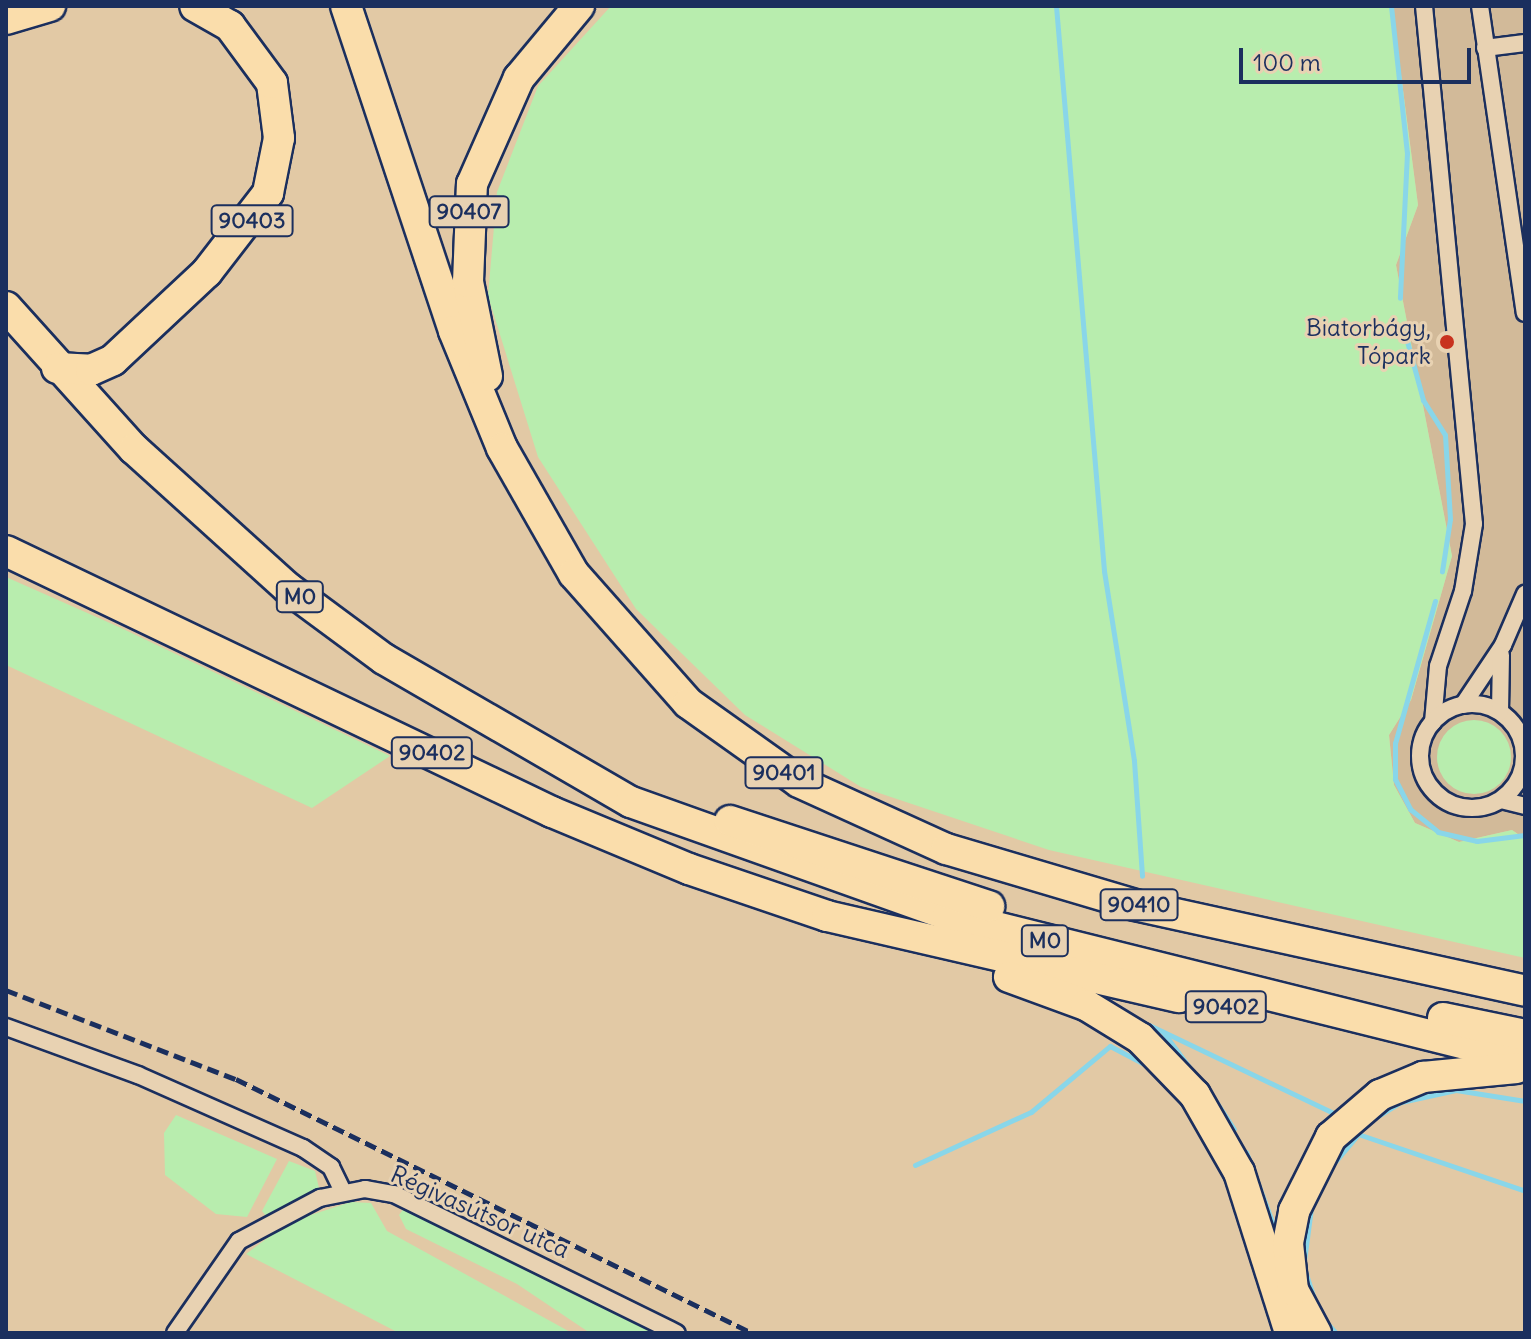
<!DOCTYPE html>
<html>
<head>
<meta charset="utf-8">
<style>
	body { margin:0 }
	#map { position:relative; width:1531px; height:1339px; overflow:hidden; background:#e2c9a5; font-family:Delius,sans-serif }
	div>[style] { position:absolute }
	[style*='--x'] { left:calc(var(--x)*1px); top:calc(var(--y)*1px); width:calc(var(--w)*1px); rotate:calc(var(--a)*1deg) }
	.built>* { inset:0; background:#d2ba99 }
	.green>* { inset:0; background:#b8edae }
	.round { border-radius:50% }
	.stream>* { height:5px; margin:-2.5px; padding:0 2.5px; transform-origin:2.5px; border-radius:2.5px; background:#89d6e9 }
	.roads { filter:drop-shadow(2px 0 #1b2f5e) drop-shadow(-2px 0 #1b2f5e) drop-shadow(0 2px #1b2f5e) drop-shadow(0 -2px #1b2f5e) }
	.street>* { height:16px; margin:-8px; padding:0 8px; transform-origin:8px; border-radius:8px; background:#e8d2b2 }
	.street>.ring { margin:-8px; padding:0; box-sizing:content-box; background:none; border:16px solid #e8d2b2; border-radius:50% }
	.highway>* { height:30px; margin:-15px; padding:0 15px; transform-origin:15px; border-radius:15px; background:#faddab }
	.rail>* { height:5px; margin-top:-2.5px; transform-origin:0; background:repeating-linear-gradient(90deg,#1b2f5e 0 12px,transparent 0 18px) }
	.dots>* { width:22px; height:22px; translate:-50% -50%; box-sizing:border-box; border:4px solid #e8d2b2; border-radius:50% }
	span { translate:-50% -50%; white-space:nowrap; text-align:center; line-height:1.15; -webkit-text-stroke:6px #e8d2b2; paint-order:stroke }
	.shield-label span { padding:2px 6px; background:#e8d2b2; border:2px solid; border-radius:6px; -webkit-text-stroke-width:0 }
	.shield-label { font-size:22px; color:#1b2f5e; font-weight:700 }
	.poi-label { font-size:24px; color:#1b2f5e }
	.right { translate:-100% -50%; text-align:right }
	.street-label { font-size:24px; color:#1b2f5e }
	.frame { position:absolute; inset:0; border:8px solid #1b2f5e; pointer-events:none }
	.scale { position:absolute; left:1239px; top:48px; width:232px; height:36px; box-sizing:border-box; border:4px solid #1b2f5e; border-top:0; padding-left:10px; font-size:24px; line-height:28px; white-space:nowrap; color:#1b2f5e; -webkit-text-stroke:6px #e8d2b2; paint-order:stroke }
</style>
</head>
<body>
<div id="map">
	<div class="built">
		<i style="clip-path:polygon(1392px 6px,1525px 6px,1525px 839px,1512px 830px,1459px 842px,1415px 823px,1394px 785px,1389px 735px,1411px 700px,1452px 556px,1396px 265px,1418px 205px)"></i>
	</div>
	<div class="green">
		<i style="clip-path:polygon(611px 6px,1392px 6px,1418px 205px,1396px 265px,1452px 556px,1411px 700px,1389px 735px,1394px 785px,1415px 823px,1459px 842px,1512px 830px,1525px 839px,1525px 958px,1049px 850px,861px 787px,745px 715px,636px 609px,538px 457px,488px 296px,497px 192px,538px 86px)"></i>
		<i style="clip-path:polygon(6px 577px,119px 627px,390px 756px,312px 808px,6px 665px)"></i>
		<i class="round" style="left:1437px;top:720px;width:74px;height:74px"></i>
		<i style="clip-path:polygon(176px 1115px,277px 1159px,247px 1217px,216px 1214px,165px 1175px,164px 1133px)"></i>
		<i style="clip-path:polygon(289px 1161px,315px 1171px,319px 1188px,266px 1216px,262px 1211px)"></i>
		<i style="clip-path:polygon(351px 1202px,371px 1203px,387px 1231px,572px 1333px,399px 1333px,246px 1254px,289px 1222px)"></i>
		<i style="clip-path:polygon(405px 1207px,657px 1333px,590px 1333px,517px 1284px,406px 1229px,399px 1215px)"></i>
	</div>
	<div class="stream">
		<i style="--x:1056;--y:6;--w:567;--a:85.14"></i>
		<i style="--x:1104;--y:571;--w:192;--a:81"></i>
		<i style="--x:1134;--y:761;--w:115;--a:86"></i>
		<i style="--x:1391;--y:6;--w:148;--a:83.8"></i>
		<i style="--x:1407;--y:153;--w:145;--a:92.8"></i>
		<i style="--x:1404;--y:330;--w:73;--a:74.8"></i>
		<i style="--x:1423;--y:400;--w:41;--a:57.8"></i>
		<i style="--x:1445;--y:435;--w:84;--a:86.6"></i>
		<i style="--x:1450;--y:519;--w:53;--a:98.7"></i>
		<i style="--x:1435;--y:601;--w:148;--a:105.7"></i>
		<i style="--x:1395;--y:743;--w:36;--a:90"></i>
		<i style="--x:1395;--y:779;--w:34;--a:63"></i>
		<i style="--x:1410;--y:809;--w:36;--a:39"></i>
		<i style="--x:1438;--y:832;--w:40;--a:13"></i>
		<i style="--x:1477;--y:841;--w:48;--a:-7.1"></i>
		<i style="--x:1149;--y:1025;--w:209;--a:25.5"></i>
		<i style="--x:1163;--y:1032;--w:44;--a:53.4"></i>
		<i style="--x:1110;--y:1046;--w:43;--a:27.8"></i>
		<i style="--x:1213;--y:1097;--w:38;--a:57"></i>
		<i style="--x:1375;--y:1118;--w:31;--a:-32"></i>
		<i style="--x:1401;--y:1102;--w:56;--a:-12.3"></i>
		<i style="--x:1456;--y:1090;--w:70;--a:9.1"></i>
		<i style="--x:1246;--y:1152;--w:89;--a:69.5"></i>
		<i style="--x:1334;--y:1163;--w:38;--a:-50"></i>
		<i style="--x:1358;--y:1134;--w:176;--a:18.8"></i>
		<i style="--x:915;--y:1165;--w:128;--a:-24.6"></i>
		<i style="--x:1031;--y:1112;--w:103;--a:-39.9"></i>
		<i style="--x:1304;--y:1261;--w:53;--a:-82.5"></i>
		<i style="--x:1305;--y:1271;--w:29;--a:72"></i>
		<i style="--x:1258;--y:1281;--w:49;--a:72.3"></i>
		<i style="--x:1326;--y:1322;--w:15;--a:48"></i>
	</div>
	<div class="roads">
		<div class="street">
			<i style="--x:1424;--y:6;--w:520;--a:84.49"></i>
			<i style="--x:1474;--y:524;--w:68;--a:99.3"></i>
			<i style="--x:1463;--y:591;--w:79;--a:108.4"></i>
			<i style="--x:1438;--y:666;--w:56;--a:95.1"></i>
			<i style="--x:1480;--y:6;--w:310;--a:81.7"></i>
			<i style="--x:1485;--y:48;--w:40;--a:-7.1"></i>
			<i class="ring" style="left:1420px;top:704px;width:88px;height:88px"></i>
			<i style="--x:1463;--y:705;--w:72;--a:-56.3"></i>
			<i style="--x:1503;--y:645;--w:56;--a:-66.7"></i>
			<i style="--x:1500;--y:712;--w:57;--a:-89"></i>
			<i style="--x:1501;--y:800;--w:25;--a:14"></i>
			<i style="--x:6;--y:1027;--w:140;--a:20"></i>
			<i style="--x:138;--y:1075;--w:180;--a:23.9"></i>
			<i style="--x:303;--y:1148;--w:34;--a:34"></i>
			<i style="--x:331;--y:1167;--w:25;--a:64"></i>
			<i style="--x:175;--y:1333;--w:112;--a:-55.2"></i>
			<i style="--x:239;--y:1241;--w:92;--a:-28"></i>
			<i style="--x:320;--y:1198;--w:46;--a:-11.3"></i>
			<i style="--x:365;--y:1189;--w:29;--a:10"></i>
			<i style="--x:394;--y:1194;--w:315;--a:26.2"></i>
		</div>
		<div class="highway">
			<i style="--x:346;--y:6;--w:342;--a:71.6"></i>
			<i style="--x:454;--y:331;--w:126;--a:67.7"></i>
			<i style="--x:502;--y:448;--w:145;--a:60.3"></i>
			<i style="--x:574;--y:574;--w:172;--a:48.5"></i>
			<i style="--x:688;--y:703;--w:136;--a:35.4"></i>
			<i style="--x:799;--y:782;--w:162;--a:24.5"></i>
			<i style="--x:946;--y:849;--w:197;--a:16.5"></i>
			<i style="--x:1135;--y:905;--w:399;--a:12.4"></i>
			<i style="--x:6;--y:19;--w:46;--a:-16.5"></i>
			<i style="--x:6;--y:307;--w:191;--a:48"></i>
			<i style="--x:134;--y:449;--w:207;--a:42.1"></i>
			<i style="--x:288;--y:588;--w:119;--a:36.5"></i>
			<i style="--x:384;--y:659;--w:285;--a:30.1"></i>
			<i style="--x:631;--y:802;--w:337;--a:19.6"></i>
			<i style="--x:948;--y:915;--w:595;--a:14.01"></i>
			<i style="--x:57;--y:368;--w:34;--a:3"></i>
			<i style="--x:91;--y:370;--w:24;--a:-24"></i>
			<i style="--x:113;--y:360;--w:129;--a:-43.1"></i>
			<i style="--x:207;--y:272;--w:100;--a:-52.3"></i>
			<i style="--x:268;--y:193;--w:56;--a:-78.7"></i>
			<i style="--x:279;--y:138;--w:55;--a:-97.3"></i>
			<i style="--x:272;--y:83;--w:71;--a:-126.4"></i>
			<i style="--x:230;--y:26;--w:40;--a:-150.3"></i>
			<i style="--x:487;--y:376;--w:96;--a:-101.4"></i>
			<i style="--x:468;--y:282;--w:98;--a:-87.7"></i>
			<i style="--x:472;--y:184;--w:116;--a:-66.1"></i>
			<i style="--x:519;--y:78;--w:94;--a:-50.2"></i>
			<i style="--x:6;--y:551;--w:605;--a:25.55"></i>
			<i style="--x:552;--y:812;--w:148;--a:22.6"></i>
			<i style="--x:689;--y:869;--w:146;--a:18.8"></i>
			<i style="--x:827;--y:916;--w:361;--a:13"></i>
			<i style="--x:730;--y:821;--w:273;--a:18.2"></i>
			<i style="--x:1009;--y:977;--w:82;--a:20"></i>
			<i style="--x:1086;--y:1005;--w:63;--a:31.4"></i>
			<i style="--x:1140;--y:1038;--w:79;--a:46"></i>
			<i style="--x:1195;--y:1095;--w:89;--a:60.3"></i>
			<i style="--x:1239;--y:1172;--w:169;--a:72.4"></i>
			<i style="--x:1443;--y:1018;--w:84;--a:11.7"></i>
			<i style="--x:1316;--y:1333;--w:49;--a:-118.1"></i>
			<i style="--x:1293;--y:1290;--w:47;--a:-96.1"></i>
			<i style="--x:1288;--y:1243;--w:33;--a:-79"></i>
			<i style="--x:1294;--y:1211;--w:83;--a:-63.4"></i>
			<i style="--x:1331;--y:1137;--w:65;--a:-40.6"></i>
			<i style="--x:1380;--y:1095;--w:47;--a:-22.7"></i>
			<i style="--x:1423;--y:1077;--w:94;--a:-5.5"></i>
		</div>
	</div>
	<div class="rail">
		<i style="--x:6;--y:990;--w:247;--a:21.2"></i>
		<i style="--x:236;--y:1079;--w:575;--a:26.21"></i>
	</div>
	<div class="dots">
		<i style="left:1447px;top:342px;background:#c8321e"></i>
	</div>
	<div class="shield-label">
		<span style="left:469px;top:212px">90407</span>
		<span style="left:252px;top:221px">90403</span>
		<span style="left:300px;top:597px">M0</span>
		<span style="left:432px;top:753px">90402</span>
		<span style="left:784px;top:773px">90401</span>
		<span style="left:1139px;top:905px">90410</span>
		<span style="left:1045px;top:941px">M0</span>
		<span style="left:1226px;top:1007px">90402</span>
	</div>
	<div class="poi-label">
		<span class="right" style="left:1431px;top:342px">Biatorbágy,<br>Tópark</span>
	</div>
	<div class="street-label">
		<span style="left:480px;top:1212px;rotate:24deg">Régivasútsor utca</span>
	</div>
	<div class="frame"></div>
	<div class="scale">100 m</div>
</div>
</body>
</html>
